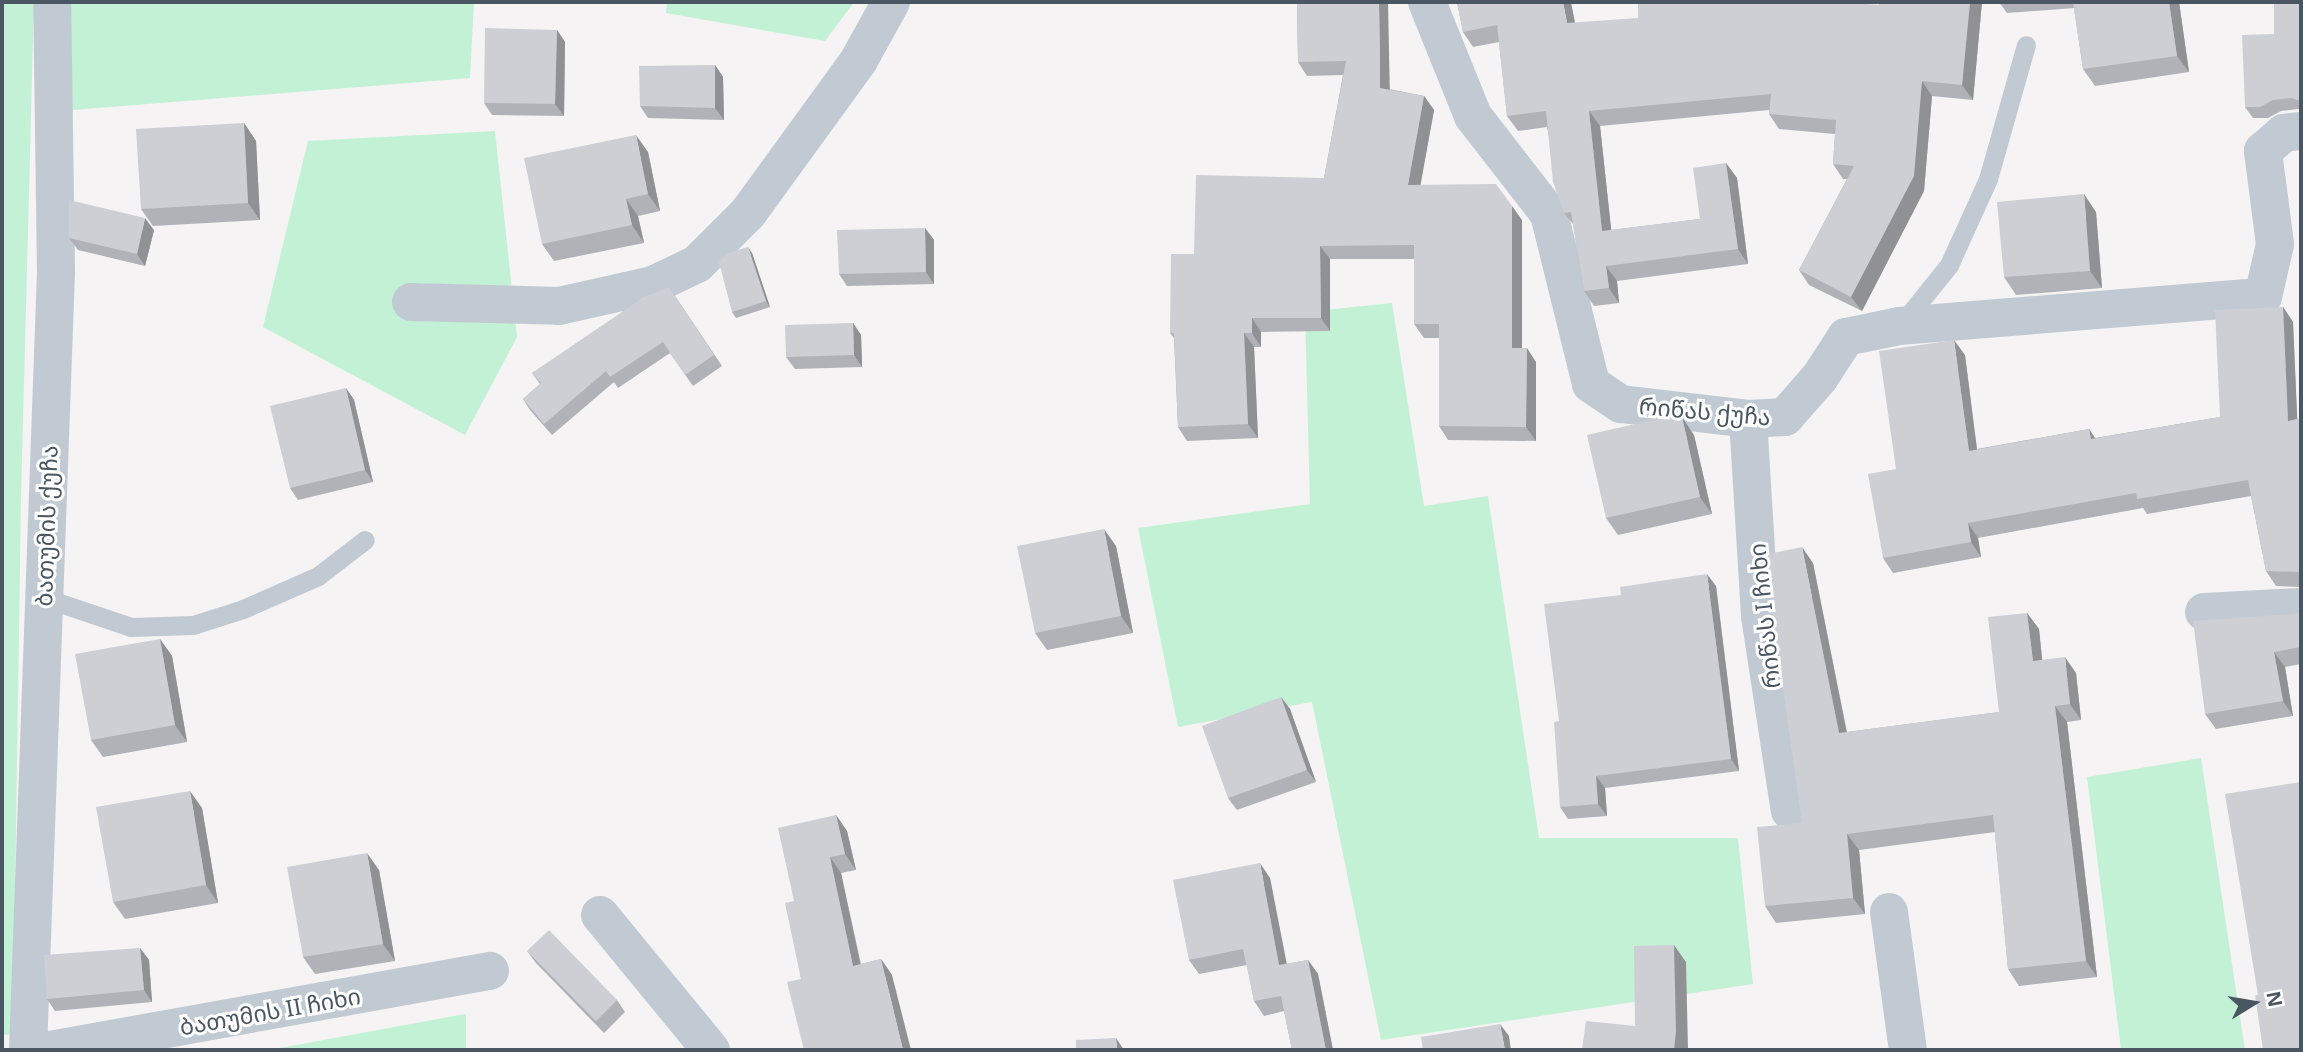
<!DOCTYPE html>
<html>
<head>
<meta charset="utf-8">
<style>
	body { margin:0 }
	#map { position:relative; width:2303px; height:1052px; overflow:hidden; background:#f5f3f3; font-family:"Noto Sans","Noto Sans Georgian",sans-serif }
	div>[style] { position:absolute }
	[style*='--x'] { left:calc(var(--x)*1px); top:calc(var(--y)*1px); width:calc(var(--w)*1px); rotate:calc(var(--a)*1deg) }
	.green>* { inset:0; background:#c3f1d5 }
	.lane>* { height:19px; margin:-9.5px; padding:0 9.5px; transform-origin:9.5px; border-radius:9.5px; background:#c1cad2 }
	.street>* { height:38px; margin:-19px; padding:0 19px; transform-origin:19px; border-radius:19px; background:#c1cad2 }
	.wall>* { inset:0; background:#b0b2b7 }
	.shaded-wall>* { inset:0; background:#909195 }
	.building>* { inset:0; background:#cdcfd5 }
	span { translate:-50% -50%; white-space:nowrap; text-align:center; line-height:1.15; -webkit-text-stroke:6px #fff; paint-order:stroke }
	.street-label { font-size:23px; color:#4a5661 }
	.frame { position:absolute; inset:0; border:4px solid #4a5661; pointer-events:none }
	.north { position:absolute; left:2219px; top:968px; width:70px; height:70px; -webkit-text-stroke:5px #fff; paint-order:stroke; rotate:79deg; font-size:19px; font-weight:700; line-height:28px; text-align:center; color:#4a5661 }
	.north::after { content:''; display:block; margin:auto; width:24px; height:32px; background:#4a5661; clip-path:polygon(50% 0,100% 100%,50% 72%,0 100%) }
</style>
</head>
<body>
<div id="map">
	<div class="green">
		<i style="clip-path:polygon(2px 2px,34px 2px,21px 497px,13px 1034px,2px 1035px)"></i>
		<i style="clip-path:polygon(66px 2px,474px 2px,470px 78px,61px 111px)"></i>
		<i style="clip-path:polygon(667px 2px,854px 2px,825px 41px,666px 13px)"></i>
		<i style="clip-path:polygon(495px 131px,517px 337px,465px 435px,263px 327px,308px 141px)"></i>
		<i style="clip-path:polygon(1392px 303px,1424px 506px,1488px 496px,1539px 838px,1738px 838px,1753px 984px,1381px 1040px,1312px 702px,1178px 727px,1138px 528px,1310px 504px,1305px 312px)"></i>
		<i style="clip-path:polygon(2201px 758px,2245px 1050px,2121px 1050px,2087px 777px)"></i>
		<i style="clip-path:polygon(466px 1014px,466px 1050px,269px 1050px,465px 1014px)"></i>
	</div>
	<div class="lane">
		<i style="--x:1900;--y:326;--w:78;--a:-51.2"></i>
		<i style="--x:1949;--y:265;--w:94;--a:-65.6"></i>
		<i style="--x:1988;--y:179;--w:139;--a:-74.2"></i>
		<i style="--x:42;--y:597;--w:94;--a:18.6"></i>
		<i style="--x:131;--y:627;--w:62;--a:-1.8"></i>
		<i style="--x:193;--y:625;--w:52;--a:-17.7"></i>
		<i style="--x:243;--y:609;--w:82;--a:-23.7"></i>
		<i style="--x:318;--y:576;--w:59;--a:-37.5"></i>
	</div>
	<div class="street">
		<i style="--x:1427;--y:2;--w:123;--a:68"></i>
		<i style="--x:1473;--y:116;--w:124;--a:52.2"></i>
		<i style="--x:1549;--y:214;--w:175;--a:76.1"></i>
		<i style="--x:1591;--y:384;--w:36;--a:34"></i>
		<i style="--x:1621;--y:404;--w:128;--a:6.7"></i>
		<i style="--x:1748;--y:419;--w:37;--a:-3"></i>
		<i style="--x:1785;--y:417;--w:53;--a:-48.8"></i>
		<i style="--x:1820;--y:377;--w:48;--a:-57"></i>
		<i style="--x:1846;--y:337;--w:54;--a:-11.7"></i>
		<i style="--x:1899;--y:326;--w:365;--a:-4.6"></i>
		<i style="--x:2263;--y:297;--w:54;--a:-77.2"></i>
		<i style="--x:2275;--y:244;--w:94;--a:-97.4"></i>
		<i style="--x:2263;--y:151;--w:28;--a:-41"></i>
		<i style="--x:2284;--y:133;--w:17;--a:-7"></i>
		<i style="--x:411;--y:302;--w:148;--a:1.5"></i>
		<i style="--x:559;--y:306;--w:96;--a:-12.6"></i>
		<i style="--x:653;--y:285;--w:49;--a:-25.5"></i>
		<i style="--x:697;--y:264;--w:72;--a:-45"></i>
		<i style="--x:748;--y:213;--w:189;--a:-54"></i>
		<i style="--x:859;--y:60;--w:66;--a:-61.1"></i>
		<i style="--x:1748;--y:419;--w:197;--a:86.5"></i>
		<i style="--x:1760;--y:616;--w:197;--a:81.3"></i>
		<i style="--x:2204;--y:612;--w:97;--a:-3"></i>
		<i style="--x:1889;--y:912;--w:139;--a:82.2"></i>
		<i style="--x:600;--y:915;--w:175;--a:50.6"></i>
		<i style="--x:28;--y:1050;--w:778;--a:-87.94"></i>
		<i style="--x:56;--y:273;--w:271;--a:-90.8"></i>
		<i style="--x:50;--y:1050;--w:447;--a:-10.2"></i>
	</div>
	<div class="wall">
		<i style="clip-path:polygon(1297px 2px,1389px 89px,1424px 96px,1434px 110px,1420px 185px,1522px 220px,1522px 348px,1536px 362px,1536px 441px,1448px 440px,1439px 426px,1439px 338px,1424px 338px,1414px 324px,1414px 259px,1330px 259px,1330px 331px,1261px 332px,1261px 347px,1254px 347px,1258px 438px,1187px 441px,1178px 427px,1174px 338px,1170px 333px,1194px 254px,1324px 178px,1343px 75px,1307px 76px,1298px 62px)"></i>
		<i style="clip-path:polygon(1457px 2px,1575px 23px,1879px 5px,1982px 2px,1973px 100px,1932px 96px,1924px 191px,1862px 311px,1809px 285px,1799px 270px,1847px 179px,1843px 179px,1833px 164px,1835px 134px,1779px 129px,1769px 114px,1769px 110px,1600px 126px,1611px 230px,1700px 219px,1726px 163px,1737px 178px,1748px 264px,1617px 281px,1619px 303px,1594px 306px,1584px 291px,1573px 224px,1564px 213px,1547px 127px,1518px 131px,1507px 116px,1499px 42px,1473px 47px,1463px 32px)"></i>
		<i style="clip-path:polygon(1999px 2px,2179px 2px,2189px 72px,2095px 86px,2083px 69px,2074px 8px,2007px 13px)"></i>
		<i style="clip-path:polygon(2301px 2px,2301px 110px,2298px 109px,2281px 111px,2268px 118px,2253px 118px,2245px 107px,2274px 34px)"></i>
		<i style="clip-path:polygon(557px 30px,565px 42px,564px 116px,492px 115px,484px 103px)"></i>
		<i style="clip-path:polygon(715px 65px,723px 77px,724px 120px,648px 118px,640px 106px)"></i>
		<i style="clip-path:polygon(244px 123px,256px 141px,260px 220px,153px 226px,141px 209px)"></i>
		<i style="clip-path:polygon(648px 152px,660px 211px,638px 216px,644px 243px,554px 261px,542px 244px)"></i>
		<i style="clip-path:polygon(2096px 212px,2102px 288px,2016px 295px,2004px 277px)"></i>
		<i style="clip-path:polygon(925px 228px,934px 240px,934px 284px,847px 286px,839px 274px)"></i>
		<i style="clip-path:polygon(154px 230px,145px 266px,78px 250px,69px 238px)"></i>
		<i style="clip-path:polygon(752px 253px,770px 307px,736px 318px,732px 312px)"></i>
		<i style="clip-path:polygon(669px 287px,722px 366px,693px 386px,670px 353px,618px 388px,614px 382px,552px 435px,530px 410px,523px 399px,540px 384px,532px 373px)"></i>
		<i style="clip-path:polygon(2283px 307px,2293px 322px,2297px 419px,2301px 418px,2301px 587px,2276px 586px,2266px 571px,2251px 496px,2147px 514px,2143px 508px,1978px 538px,1981px 557px,1893px 573px,1883px 558px,1896px 469px,1965px 355px,1977px 449px,2089px 429px,2095px 438px,2220px 417px)"></i>
		<i style="clip-path:polygon(853px 323px,861px 335px,862px 367px,795px 369px,786px 357px)"></i>
		<i style="clip-path:polygon(346px 388px,354px 400px,373px 482px,298px 500px,290px 488px)"></i>
		<i style="clip-path:polygon(1694px 435px,1712px 514px,1618px 535px,1606px 518px)"></i>
		<i style="clip-path:polygon(1116px 546px,1133px 633px,1047px 650px,1035px 633px)"></i>
		<i style="clip-path:polygon(1813px 563px,1847px 732px,1999px 712px,2027px 613px,2039px 629px,2042px 660px,2076px 673px,2081px 720px,2067px 722px,2097px 977px,2019px 986px,2008px 969px,1995px 832px,1859px 850px,1865px 914px,1776px 923px,1765px 906px,1802px 823px)"></i>
		<i style="clip-path:polygon(1716px 586px,1739px 771px,1605px 788px,1607px 816px,1568px 819px,1560px 807px,1559px 721px)"></i>
		<i style="clip-path:polygon(2301px 611px,2301px 664px,2285px 667px,2293px 716px,2216px 729px,2205px 714px,2292px 614px)"></i>
		<i style="clip-path:polygon(160px 639px,172px 656px,187px 742px,103px 757px,91px 740px)"></i>
		<i style="clip-path:polygon(1281px 697px,1290px 709px,1316px 782px,1237px 810px,1228px 798px)"></i>
		<i style="clip-path:polygon(202px 808px,218px 903px,125px 919px,113px 902px)"></i>
		<i style="clip-path:polygon(836px 815px,847px 831px,856px 870px,841px 873px,861px 964px,881px 959px,892px 975px,801px 979px,794px 901px)"></i>
		<i style="clip-path:polygon(379px 870px,395px 961px,315px 974px,303px 957px)"></i>
		<i style="clip-path:polygon(1270px 878px,1286px 964px,1308px 960px,1318px 974px,1333px 1050px,1292px 1050px,1284px 1011px,1264px 1016px,1254px 1001px,1247px 965px,1199px 974px,1189px 960px)"></i>
		<i style="clip-path:polygon(140px 948px,149px 960px,152px 1002px,55px 1011px,47px 999px)"></i>
		<i style="clip-path:polygon(527px 951px,617px 1000px,625px 1012px,604px 1033px,536px 963px)"></i>
	</div>
	<div class="shaded-wall">
		<i style="clip-path:polygon(1379px 2px,1388px 2px,1390px 101px,1380px 88px)"></i>
		<i style="clip-path:polygon(1563px 2px,1571px 2px,1578px 38px,1567px 23px)"></i>
		<i style="clip-path:polygon(1970px 2px,1982px 2px,1973px 100px,1962px 85px)"></i>
		<i style="clip-path:polygon(2169px 2px,2179px 2px,2189px 72px,2177px 56px)"></i>
		<i style="clip-path:polygon(557px 30px,565px 42px,564px 116px,555px 104px)"></i>
		<i style="clip-path:polygon(715px 65px,723px 77px,724px 120px,715px 108px)"></i>
		<i style="clip-path:polygon(1922px 81px,1932px 96px,1924px 191px,1862px 311px,1851px 297px)"></i>
		<i style="clip-path:polygon(1424px 96px,1434px 110px,1418px 199px,1408px 185px)"></i>
		<i style="clip-path:polygon(1589px 111px,1600px 126px,1613px 246px,1602px 231px)"></i>
		<i style="clip-path:polygon(244px 123px,256px 141px,260px 220px,248px 203px)"></i>
		<i style="clip-path:polygon(636px 135px,648px 152px,660px 211px,648px 194px)"></i>
		<i style="clip-path:polygon(1726px 163px,1737px 178px,1748px 264px,1738px 249px)"></i>
		<i style="clip-path:polygon(2084px 194px,2096px 212px,2102px 288px,2090px 271px)"></i>
		<i style="clip-path:polygon(626px 199px,638px 216px,644px 243px,632px 225px)"></i>
		<i style="clip-path:polygon(1512px 206px,1522px 220px,1522px 362px,1512px 348px)"></i>
		<i style="clip-path:polygon(145px 218px,154px 230px,145px 266px,137px 254px)"></i>
		<i style="clip-path:polygon(925px 228px,934px 240px,934px 284px,926px 272px)"></i>
		<i style="clip-path:polygon(1320px 246px,1330px 259px,1330px 331px,1321px 318px)"></i>
		<i style="clip-path:polygon(748px 247px,752px 253px,770px 307px,766px 301px)"></i>
		<i style="clip-path:polygon(1606px 266px,1617px 281px,1619px 303px,1609px 288px)"></i>
		<i style="clip-path:polygon(2283px 307px,2293px 322px,2298px 436px,2288px 421px)"></i>
		<i style="clip-path:polygon(1252px 318px,1261px 332px,1261px 347px,1252px 333px)"></i>
		<i style="clip-path:polygon(853px 323px,861px 335px,862px 367px,854px 355px)"></i>
		<i style="clip-path:polygon(1244px 333px,1254px 347px,1258px 438px,1248px 424px)"></i>
		<i style="clip-path:polygon(1954px 340px,1965px 355px,1979px 466px,1969px 451px)"></i>
		<i style="clip-path:polygon(1527px 348px,1536px 362px,1536px 441px,1526px 427px)"></i>
		<i style="clip-path:polygon(346px 388px,354px 400px,373px 482px,365px 470px)"></i>
		<i style="clip-path:polygon(1682px 417px,1694px 435px,1712px 514px,1700px 497px)"></i>
		<i style="clip-path:polygon(2089px 429px,2099px 444px,2091px 439px)"></i>
		<i style="clip-path:polygon(1968px 523px,1978px 538px,1981px 557px,1971px 542px)"></i>
		<i style="clip-path:polygon(1104px 529px,1116px 546px,1133px 633px,1121px 616px)"></i>
		<i style="clip-path:polygon(1802px 547px,1813px 563px,1850px 749px,1839px 733px)"></i>
		<i style="clip-path:polygon(1707px 574px,1716px 586px,1739px 771px,1731px 759px)"></i>
		<i style="clip-path:polygon(2027px 613px,2039px 629px,2044px 677px,2033px 661px)"></i>
		<i style="clip-path:polygon(160px 639px,172px 656px,187px 742px,175px 725px)"></i>
		<i style="clip-path:polygon(2274px 652px,2285px 667px,2293px 716px,2283px 701px)"></i>
		<i style="clip-path:polygon(2065px 657px,2076px 673px,2081px 720px,2070px 704px)"></i>
		<i style="clip-path:polygon(1281px 697px,1290px 709px,1316px 782px,1307px 770px)"></i>
		<i style="clip-path:polygon(2055px 706px,2067px 722px,2097px 977px,2086px 961px)"></i>
		<i style="clip-path:polygon(1596px 776px,1605px 788px,1607px 816px,1598px 804px)"></i>
		<i style="clip-path:polygon(190px 791px,202px 808px,218px 903px,206px 885px)"></i>
		<i style="clip-path:polygon(836px 815px,847px 831px,856px 870px,845px 854px)"></i>
		<i style="clip-path:polygon(1847px 834px,1859px 850px,1865px 914px,1853px 898px)"></i>
		<i style="clip-path:polygon(367px 853px,379px 870px,395px 961px,383px 944px)"></i>
		<i style="clip-path:polygon(830px 857px,841px 873px,864px 982px,853px 966px)"></i>
		<i style="clip-path:polygon(1260px 863px,1270px 878px,1290px 980px,1279px 965px)"></i>
		<i style="clip-path:polygon(1674px 945px,1686px 962px,1688px 1050px,1674px 1050px)"></i>
		<i style="clip-path:polygon(140px 948px,149px 960px,152px 1002px,144px 990px)"></i>
		<i style="clip-path:polygon(881px 959px,892px 975px,911px 1050px,903px 1050px)"></i>
		<i style="clip-path:polygon(1308px 960px,1318px 974px,1333px 1050px,1326px 1050px)"></i>
		<i style="clip-path:polygon(1500px 1024px,1509px 1036px,1511px 1050px,1505px 1050px)"></i>
		<i style="clip-path:polygon(1116px 1038px,1124px 1050px,1117px 1050px)"></i>
	</div>
	<div class="building">
		<i style="clip-path:polygon(1297px 2px,1379px 2px,1380px 88px,1424px 96px,1408px 185px,1496px 184px,1512px 206px,1512px 348px,1527px 348px,1526px 427px,1439px 426px,1439px 324px,1414px 324px,1414px 245px,1320px 246px,1321px 318px,1252px 318px,1252px 333px,1244px 333px,1248px 424px,1178px 427px,1174px 333px,1170px 333px,1171px 254px,1194px 254px,1196px 175px,1324px 178px,1346px 61px,1298px 62px)"></i>
		<i style="clip-path:polygon(1457px 2px,1563px 2px,1567px 23px,1638px 18px,1638px 2px,1842px 2px,1879px 5px,1879px 2px,1970px 2px,1962px 85px,1922px 81px,1914px 176px,1851px 297px,1799px 270px,1854px 166px,1833px 164px,1836px 120px,1769px 114px,1771px 94px,1589px 111px,1602px 231px,1700px 219px,1693px 168px,1726px 163px,1738px 249px,1606px 266px,1609px 288px,1584px 291px,1571px 212px,1564px 213px,1553px 182px,1546px 111px,1507px 116px,1497px 25px,1463px 32px)"></i>
		<i style="clip-path:polygon(2073px 2px,2169px 2px,2177px 56px,2083px 69px)"></i>
		<i style="clip-path:polygon(2274px 2px,2301px 2px,2301px 101px,2291px 98px,2273px 100px,2260px 107px,2245px 107px,2242px 35px,2274px 34px)"></i>
		<i style="clip-path:polygon(485px 28px,557px 30px,555px 104px,484px 103px)"></i>
		<i style="clip-path:polygon(715px 65px,715px 108px,640px 106px,639px 66px)"></i>
		<i style="clip-path:polygon(244px 123px,248px 203px,141px 209px,136px 129px)"></i>
		<i style="clip-path:polygon(636px 135px,648px 194px,626px 199px,632px 225px,542px 244px,524px 158px)"></i>
		<i style="clip-path:polygon(2084px 194px,2090px 271px,2004px 277px,1997px 202px)"></i>
		<i style="clip-path:polygon(69px 200px,145px 218px,137px 254px,69px 238px)"></i>
		<i style="clip-path:polygon(925px 228px,926px 272px,839px 274px,837px 230px)"></i>
		<i style="clip-path:polygon(748px 247px,766px 301px,732px 312px,719px 262px,728px 253px)"></i>
		<i style="clip-path:polygon(669px 287px,714px 355px,685px 375px,663px 342px,610px 377px,606px 371px,544px 424px,523px 399px,541px 383px,532px 373px,644px 297px)"></i>
		<i style="clip-path:polygon(2283px 307px,2288px 421px,2301px 418px,2301px 574px,2300px 572px,2266px 571px,2248px 480px,2137px 499px,2136px 493px,1968px 523px,1971px 542px,1883px 558px,1868px 474px,1896px 469px,1879px 351px,1954px 340px,1969px 451px,2089px 429px,2091px 439px,2220px 417px,2215px 310px)"></i>
		<i style="clip-path:polygon(853px 323px,854px 355px,786px 357px,785px 325px)"></i>
		<i style="clip-path:polygon(346px 388px,365px 470px,290px 488px,270px 406px)"></i>
		<i style="clip-path:polygon(1670px 416px,1682px 417px,1700px 497px,1606px 518px,1587px 435px)"></i>
		<i style="clip-path:polygon(1104px 529px,1121px 616px,1035px 633px,1017px 546px)"></i>
		<i style="clip-path:polygon(1802px 547px,1839px 733px,1999px 712px,1988px 617px,2027px 613px,2033px 661px,2065px 657px,2070px 704px,2055px 706px,2086px 961px,2008px 969px,1993px 815px,1847px 834px,1853px 898px,1765px 906px,1757px 827px,1802px 823px,1770px 597px,1768px 554px)"></i>
		<i style="clip-path:polygon(1707px 574px,1731px 759px,1596px 776px,1598px 804px,1560px 807px,1554px 722px,1559px 721px,1544px 604px,1621px 595px,1620px 587px)"></i>
		<i style="clip-path:polygon(2301px 611px,2301px 647px,2274px 652px,2283px 701px,2205px 714px,2193px 621px,2292px 614px)"></i>
		<i style="clip-path:polygon(160px 639px,175px 725px,91px 740px,75px 654px)"></i>
		<i style="clip-path:polygon(1281px 697px,1307px 770px,1228px 798px,1202px 726px)"></i>
		<i style="clip-path:polygon(2301px 782px,2301px 1050px,2263px 1050px,2255px 995px,2258px 995px,2225px 794px)"></i>
		<i style="clip-path:polygon(190px 791px,206px 885px,113px 902px,96px 807px)"></i>
		<i style="clip-path:polygon(836px 815px,845px 854px,830px 857px,853px 966px,881px 959px,903px 1050px,804px 1050px,787px 982px,801px 979px,785px 903px,794px 901px,778px 828px)"></i>
		<i style="clip-path:polygon(367px 853px,383px 944px,303px 957px,287px 867px)"></i>
		<i style="clip-path:polygon(1260px 863px,1279px 965px,1308px 960px,1326px 1050px,1292px 1050px,1281px 996px,1254px 1001px,1243px 949px,1189px 960px,1173px 880px)"></i>
		<i style="clip-path:polygon(549px 930px,617px 1000px,596px 1021px,527px 951px)"></i>
		<i style="clip-path:polygon(1674px 945px,1676px 1031px,1674px 1050px,1582px 1050px,1586px 1021px,1635px 1026px,1634px 946px)"></i>
		<i style="clip-path:polygon(140px 948px,144px 990px,47px 999px,44px 955px)"></i>
		<i style="clip-path:polygon(1500px 1024px,1505px 1050px,1423px 1050px,1421px 1037px)"></i>
		<i style="clip-path:polygon(1116px 1038px,1117px 1050px,1076px 1050px,1076px 1040px)"></i>
	</div>
	<div class="street-label">
		<span style="left:1705px;top:411px;rotate:5deg">რიწას ქუჩა</span>
		<span style="left:46px;top:526px;rotate:-88deg">ბათუმის ქუჩა</span>
		<span style="left:1764px;top:616px;rotate:-96deg">რიწას I ჩიხი</span>
		<span style="left:270px;top:1011px;rotate:-10deg">ბათუმის II ჩიხი</span>
	</div>
	<div class="frame"></div>
	<div class="north">N</div>
</div>
</body>
</html>
